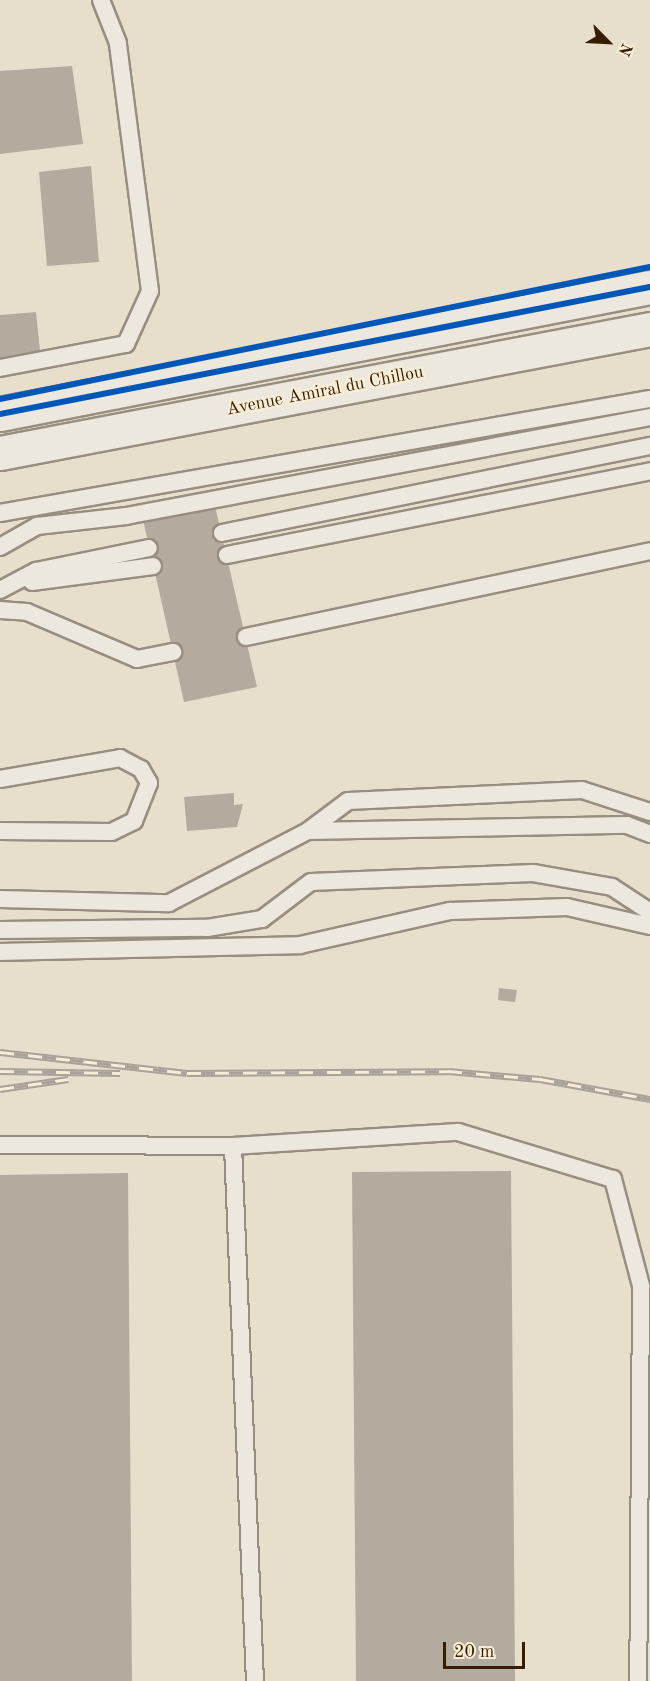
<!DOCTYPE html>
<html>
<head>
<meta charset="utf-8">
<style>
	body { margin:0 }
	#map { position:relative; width:650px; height:1681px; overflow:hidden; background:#e7dfcc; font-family:"Old Standard TT",serif }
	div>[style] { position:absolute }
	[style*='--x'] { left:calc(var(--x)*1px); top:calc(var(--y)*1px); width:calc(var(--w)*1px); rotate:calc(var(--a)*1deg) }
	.building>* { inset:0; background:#b3ab9d }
	.roads { filter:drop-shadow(2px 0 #978e80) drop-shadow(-2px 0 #978e80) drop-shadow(0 2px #978e80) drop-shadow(0 -2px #978e80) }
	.lane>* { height:16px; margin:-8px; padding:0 8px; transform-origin:8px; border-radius:8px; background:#ece8de }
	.secondary>* { height:33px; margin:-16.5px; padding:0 16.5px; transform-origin:16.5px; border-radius:16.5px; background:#ece8de }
	.rail>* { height:7px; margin-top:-3.5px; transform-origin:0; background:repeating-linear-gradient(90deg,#f7edd7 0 14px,#a8a298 0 28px); box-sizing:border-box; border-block:2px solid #a8a298 }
	.cycleway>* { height:6px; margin:-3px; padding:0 3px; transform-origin:3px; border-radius:3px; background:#0057b8 }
	span { translate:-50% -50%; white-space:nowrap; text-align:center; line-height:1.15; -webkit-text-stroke:5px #f7edd7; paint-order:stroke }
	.street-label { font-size:18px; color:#381c01 }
	.north { position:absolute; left:578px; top:12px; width:60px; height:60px; -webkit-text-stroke:4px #f7edd7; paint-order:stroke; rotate:114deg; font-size:16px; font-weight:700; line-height:24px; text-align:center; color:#381c01 }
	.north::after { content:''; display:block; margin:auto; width:21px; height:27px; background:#381c01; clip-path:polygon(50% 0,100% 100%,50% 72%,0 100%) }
	.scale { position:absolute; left:443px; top:1642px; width:82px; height:27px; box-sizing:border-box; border:3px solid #381c01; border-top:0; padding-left:8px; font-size:18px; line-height:21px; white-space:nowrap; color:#381c01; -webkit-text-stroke:4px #f7edd7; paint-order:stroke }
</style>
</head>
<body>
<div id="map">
	<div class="building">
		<i style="clip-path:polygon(72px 66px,83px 144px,0 154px,0 71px)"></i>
		<i style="clip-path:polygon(91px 166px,99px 262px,47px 266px,39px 172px)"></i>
		<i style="clip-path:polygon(36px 312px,41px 360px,0 364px,0 315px)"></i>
		<i style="clip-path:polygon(214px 502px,257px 687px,184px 702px,142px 515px)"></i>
		<i style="clip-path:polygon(234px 793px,234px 805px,243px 804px,237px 827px,187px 831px,184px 797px)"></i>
		<i style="clip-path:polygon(499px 988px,517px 990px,515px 1002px,498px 1000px)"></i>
		<i style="clip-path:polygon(511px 1171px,515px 1681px,356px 1681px,352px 1172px)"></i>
		<i style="clip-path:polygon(128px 1173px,132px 1681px,0 1681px,0 1175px)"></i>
	</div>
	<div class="roads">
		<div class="lane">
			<i style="--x:0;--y:368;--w:128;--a:-10.8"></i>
			<i style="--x:126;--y:344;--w:58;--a:-65.6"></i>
			<i style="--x:150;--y:291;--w:250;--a:-97.4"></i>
			<i style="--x:118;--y:43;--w:46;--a:-111.6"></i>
			<i style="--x:0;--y:513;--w:660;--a:-9.95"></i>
			<i style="--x:222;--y:533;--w:437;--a:-11.5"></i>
			<i style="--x:0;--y:547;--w:43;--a:-29.6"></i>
			<i style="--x:37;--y:526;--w:90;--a:-6.4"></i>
			<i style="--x:126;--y:516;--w:533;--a:-10.7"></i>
			<i style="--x:227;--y:555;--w:431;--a:-11.2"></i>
			<i style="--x:32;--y:582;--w:122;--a:-7.5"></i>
			<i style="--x:0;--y:590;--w:41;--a:-27.8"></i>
			<i style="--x:36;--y:571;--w:115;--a:-11.5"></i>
			<i style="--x:0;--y:610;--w:27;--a:4"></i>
			<i style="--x:27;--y:612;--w:120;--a:23.1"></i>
			<i style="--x:137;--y:659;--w:37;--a:-11"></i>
			<i style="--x:246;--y:637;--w:413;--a:-12"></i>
			<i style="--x:0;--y:779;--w:122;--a:-9.9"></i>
			<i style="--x:120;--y:758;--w:24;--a:28"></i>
			<i style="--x:141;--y:769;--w:16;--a:60"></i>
			<i style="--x:149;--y:783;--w:41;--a:111.5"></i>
			<i style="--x:134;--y:821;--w:25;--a:154"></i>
			<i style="--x:111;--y:832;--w:111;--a:-179.5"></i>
			<i style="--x:308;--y:831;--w:50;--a:-36.9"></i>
			<i style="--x:348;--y:801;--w:234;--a:-2.7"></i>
			<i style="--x:582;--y:790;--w:71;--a:17.9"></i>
			<i style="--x:0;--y:899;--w:169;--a:1.4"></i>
			<i style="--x:169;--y:903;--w:157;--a:-27.4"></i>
			<i style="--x:308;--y:831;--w:319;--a:-1.1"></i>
			<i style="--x:627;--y:825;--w:25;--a:21"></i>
			<i style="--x:0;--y:930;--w:207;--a:-0.6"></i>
			<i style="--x:207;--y:928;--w:56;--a:-9.3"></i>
			<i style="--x:262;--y:919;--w:61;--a:-37.1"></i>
			<i style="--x:311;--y:882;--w:222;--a:-2.3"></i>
			<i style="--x:533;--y:873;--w:80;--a:10"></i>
			<i style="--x:612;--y:887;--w:45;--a:33.3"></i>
			<i style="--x:0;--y:952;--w:300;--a:-1.3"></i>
			<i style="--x:300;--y:945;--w:154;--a:-12.8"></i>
			<i style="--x:450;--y:911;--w:117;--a:-2"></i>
			<i style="--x:567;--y:907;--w:85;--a:12.9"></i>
			<i style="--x:0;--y:1145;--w:233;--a:0.2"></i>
			<i style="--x:233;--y:1146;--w:535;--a:87.65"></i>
			<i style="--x:233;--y:1146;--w:225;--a:-3.6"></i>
			<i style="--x:458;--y:1132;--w:162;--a:16.9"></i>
			<i style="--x:613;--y:1179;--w:111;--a:75.3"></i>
			<i style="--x:641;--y:1286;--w:395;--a:90.4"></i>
		</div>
		<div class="secondary">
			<i style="--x:0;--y:414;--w:662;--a:-11.06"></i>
			<i style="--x:0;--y:453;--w:662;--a:-10.8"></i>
		</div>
	</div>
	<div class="rail">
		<i style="--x:0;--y:1052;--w:188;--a:6.4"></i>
		<i style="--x:187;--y:1073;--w:261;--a:-0.4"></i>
		<i style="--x:448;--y:1071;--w:92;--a:5"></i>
		<i style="--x:540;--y:1079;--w:112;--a:10.3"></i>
		<i style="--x:0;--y:1071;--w:120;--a:1"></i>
		<i style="--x:0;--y:1089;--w:69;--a:-8.4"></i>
	</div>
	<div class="cycleway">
		<i style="--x:0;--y:399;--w:663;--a:-11.48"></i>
		<i style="--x:0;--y:414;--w:662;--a:-11.06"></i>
	</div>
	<div class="street-label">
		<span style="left:325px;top:391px;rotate:-11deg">Avenue Amiral du Chillou</span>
	</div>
	<div class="north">N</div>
	<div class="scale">20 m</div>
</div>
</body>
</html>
